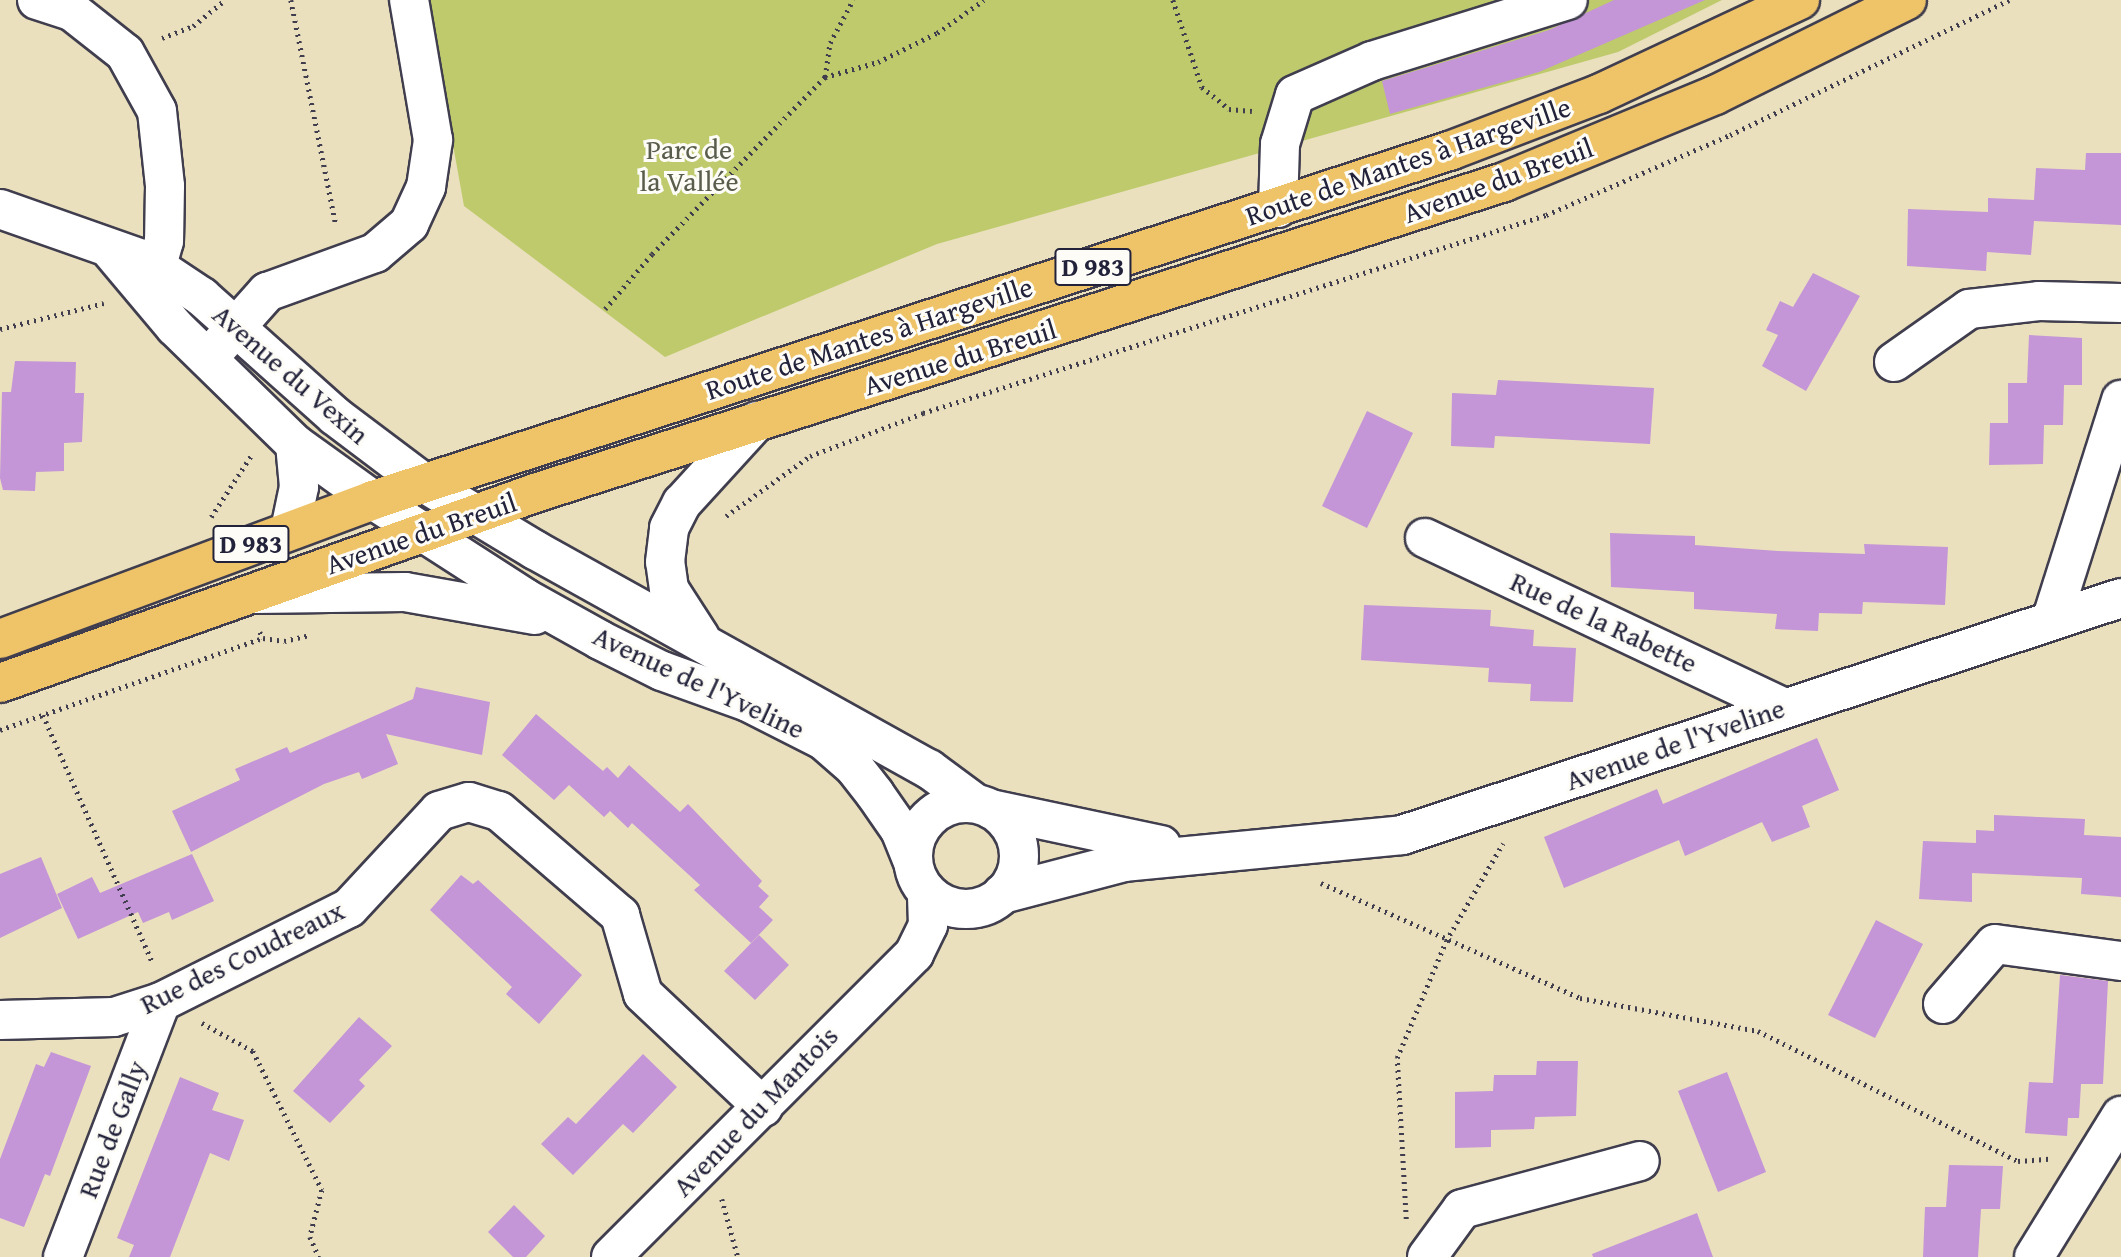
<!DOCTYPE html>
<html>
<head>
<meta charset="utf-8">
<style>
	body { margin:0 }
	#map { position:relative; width:2121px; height:1257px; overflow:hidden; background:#eae0bd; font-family:"Gentium Book Plus",serif }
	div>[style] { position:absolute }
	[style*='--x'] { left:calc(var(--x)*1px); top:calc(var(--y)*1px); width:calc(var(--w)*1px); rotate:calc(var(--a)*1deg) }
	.green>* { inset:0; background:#beca6c }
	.building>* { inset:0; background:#c495d7 }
	.path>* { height:4.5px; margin-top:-2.25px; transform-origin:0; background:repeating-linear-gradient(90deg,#403e4e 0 2px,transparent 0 7px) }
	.roads { filter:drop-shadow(2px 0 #403e4e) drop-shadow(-2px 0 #403e4e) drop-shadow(0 2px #403e4e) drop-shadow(0 -2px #403e4e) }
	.minor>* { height:38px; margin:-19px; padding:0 19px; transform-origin:19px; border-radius:19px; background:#fff }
	.minor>.ring { margin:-19px; padding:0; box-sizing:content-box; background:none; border:38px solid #fff; border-radius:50% }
	.major>* { height:38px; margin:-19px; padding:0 19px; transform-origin:19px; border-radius:19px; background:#efc469 }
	span { translate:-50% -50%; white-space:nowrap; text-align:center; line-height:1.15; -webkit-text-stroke:6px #fdfcf7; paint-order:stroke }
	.shield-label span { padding:2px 5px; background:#fdfcf7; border:2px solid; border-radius:5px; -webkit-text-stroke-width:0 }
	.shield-label { font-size:26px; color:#22223b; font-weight:700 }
	.park-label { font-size:28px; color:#595d4c }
	.street-label { font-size:28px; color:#22223b }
</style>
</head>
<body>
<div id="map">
	<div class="green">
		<i style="clip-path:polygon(427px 0,1722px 0,1618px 52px,937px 244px,665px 357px,464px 206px)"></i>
	</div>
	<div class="building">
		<i style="clip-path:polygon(1614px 0,1705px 0,1539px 72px,1390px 114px,1382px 81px,1549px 30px)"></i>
		<i style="clip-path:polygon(2086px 153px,2121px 153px,2121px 225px,2034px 221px,2031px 255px,1987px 252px,1986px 271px,1907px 266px,1908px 209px,1988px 212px,1988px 198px,2034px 200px,2036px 168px,2085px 170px)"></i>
		<i style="clip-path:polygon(1813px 273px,1860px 296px,1806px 391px,1762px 366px,1778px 335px,1766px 330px,1780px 301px,1793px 307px)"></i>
		<i style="clip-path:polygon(2029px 335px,2082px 338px,2082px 385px,2064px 385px,2063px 425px,2044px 425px,2043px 464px,1989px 465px,1990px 423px,2008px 423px,2008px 383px,2027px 383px)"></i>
		<i style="clip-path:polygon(15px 361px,76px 362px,75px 393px,84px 393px,82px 442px,64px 443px,64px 471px,36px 472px,35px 491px,3px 490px,0 478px,2px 392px,11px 392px)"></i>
		<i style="clip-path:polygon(1498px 380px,1654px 388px,1650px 444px,1495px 436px,1494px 448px,1451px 446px,1452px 393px,1496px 395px)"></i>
		<i style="clip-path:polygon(1367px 411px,1413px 433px,1367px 528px,1322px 506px)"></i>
		<i style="clip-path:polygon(1610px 533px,1695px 536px,1695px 545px,1778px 551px,1865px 554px,1864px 544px,1948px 547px,1945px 605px,1863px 602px,1862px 614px,1819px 613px,1818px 631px,1775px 629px,1777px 614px,1694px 609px,1694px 592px,1611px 587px)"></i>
		<i style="clip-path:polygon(1364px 605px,1491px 610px,1490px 626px,1534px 630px,1533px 646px,1576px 648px,1573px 702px,1530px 701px,1531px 684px,1488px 682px,1489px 668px,1361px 660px)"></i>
		<i style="clip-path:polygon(416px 687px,490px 702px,482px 755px,386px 734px,398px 764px,362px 779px,359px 772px,324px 784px,191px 852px,172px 811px,240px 780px,235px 769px,287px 747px,290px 753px,413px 699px)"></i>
		<i style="clip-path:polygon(536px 714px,603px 771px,607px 767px,618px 778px,629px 765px,680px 812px,688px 804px,762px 881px,758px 886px,769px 896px,759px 907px,773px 920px,751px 943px,694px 890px,700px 885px,632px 823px,628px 828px,610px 811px,604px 817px,569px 785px,554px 800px,502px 755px)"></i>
		<i style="clip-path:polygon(1817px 738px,1839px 790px,1802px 806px,1810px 827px,1772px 842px,1762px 822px,1685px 856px,1679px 840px,1564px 888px,1544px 837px,1657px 789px,1663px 804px)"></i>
		<i style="clip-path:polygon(1994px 815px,2085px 819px,2084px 835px,2121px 837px,2121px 897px,2081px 894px,2082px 878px,1972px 873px,1972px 902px,1919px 899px,1923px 841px,1976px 843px,1976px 830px,1994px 831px)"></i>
		<i style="clip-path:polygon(192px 854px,214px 901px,172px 920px,169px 912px,143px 923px,138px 912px,78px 939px,57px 894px,92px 877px,100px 893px)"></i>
		<i style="clip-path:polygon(41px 857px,62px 908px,0 938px,0 874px)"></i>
		<i style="clip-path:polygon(461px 875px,473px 884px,478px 880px,582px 975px,539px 1024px,506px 994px,512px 987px,430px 910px)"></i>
		<i style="clip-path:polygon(1876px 920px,1923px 944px,1875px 1038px,1828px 1015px)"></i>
		<i style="clip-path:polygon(759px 935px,789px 965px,755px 1000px,724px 971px)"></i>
		<i style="clip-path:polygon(2060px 975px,2108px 981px,2103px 1084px,2072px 1084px,2081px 1084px,2079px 1118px,2068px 1118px,2067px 1136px,2025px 1133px,2029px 1082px,2053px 1083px)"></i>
		<i style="clip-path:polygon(359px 1017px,392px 1046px,359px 1080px,365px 1086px,330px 1123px,293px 1091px)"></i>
		<i style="clip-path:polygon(51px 1052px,91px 1066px,50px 1176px,45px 1174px,24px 1227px,0 1218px,0 1159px,36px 1064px,44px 1067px)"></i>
		<i style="clip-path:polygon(643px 1054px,677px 1087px,633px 1133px,623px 1124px,573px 1175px,541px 1144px,568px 1117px,576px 1124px)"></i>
		<i style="clip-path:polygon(1537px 1061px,1578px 1061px,1576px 1116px,1535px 1117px,1534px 1129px,1491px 1130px,1491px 1147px,1455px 1148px,1455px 1092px,1493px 1091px,1494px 1075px,1536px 1075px)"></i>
		<i style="clip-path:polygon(1727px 1072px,1766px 1172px,1718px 1192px,1678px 1091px)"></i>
		<i style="clip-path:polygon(180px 1077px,219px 1093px,212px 1110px,244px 1120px,229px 1161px,210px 1153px,170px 1257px,129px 1257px,134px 1245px,117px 1238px)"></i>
		<i style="clip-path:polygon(1949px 1165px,2003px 1166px,2000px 1209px,1981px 1209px,1978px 1257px,1923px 1257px,1925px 1207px,1946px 1207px)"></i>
		<i style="clip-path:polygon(514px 1205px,545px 1236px,526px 1257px,513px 1257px,488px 1232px)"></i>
		<i style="clip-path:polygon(1697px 1213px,1713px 1257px,1593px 1257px,1592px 1254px)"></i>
	</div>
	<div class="path">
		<i style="--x:291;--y:0;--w:230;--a:78.7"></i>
		<i style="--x:1173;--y:0;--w:92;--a:71.6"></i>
		<i style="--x:1202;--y:87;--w:35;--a:39"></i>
		<i style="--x:1229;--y:109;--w:23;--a:5"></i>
		<i style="--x:162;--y:38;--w:33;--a:-21"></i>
		<i style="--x:193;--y:26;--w:41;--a:-39.1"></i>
		<i style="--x:825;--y:77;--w:34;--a:-82"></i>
		<i style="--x:830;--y:43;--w:49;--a:-61.9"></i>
		<i style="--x:605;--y:309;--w:72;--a:-49.5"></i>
		<i style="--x:652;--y:254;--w:248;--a:-45.7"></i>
		<i style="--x:825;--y:77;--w:55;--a:-15.8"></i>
		<i style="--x:878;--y:62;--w:66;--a:-26.2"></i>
		<i style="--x:937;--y:33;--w:57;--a:-35.1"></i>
		<i style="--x:0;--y:329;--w:107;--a:-14"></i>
		<i style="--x:726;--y:516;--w:103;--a:-35.5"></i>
		<i style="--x:810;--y:456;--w:121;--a:-20.8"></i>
		<i style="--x:923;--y:413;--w:654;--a:-17.63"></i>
		<i style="--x:1546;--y:215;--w:201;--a:-23.5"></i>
		<i style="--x:1730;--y:135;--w:310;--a:-25.8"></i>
		<i style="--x:211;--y:517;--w:75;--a:-56.9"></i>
		<i style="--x:260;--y:632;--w:7;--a:63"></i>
		<i style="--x:263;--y:638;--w:21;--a:8"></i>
		<i style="--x:284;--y:641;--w:26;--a:-13"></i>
		<i style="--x:43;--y:715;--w:271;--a:66.1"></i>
		<i style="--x:0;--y:730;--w:279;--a:-19.3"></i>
		<i style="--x:1321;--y:883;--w:283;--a:23.9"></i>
		<i style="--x:1580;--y:998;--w:181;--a:10.5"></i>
		<i style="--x:1758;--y:1031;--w:291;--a:26.6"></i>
		<i style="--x:2018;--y:1161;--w:31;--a:-4"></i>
		<i style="--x:202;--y:1023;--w:58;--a:28.8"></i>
		<i style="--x:253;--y:1051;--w:155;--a:63.6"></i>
		<i style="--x:322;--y:1190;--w:49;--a:104.3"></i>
		<i style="--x:310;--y:1237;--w:22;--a:66"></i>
		<i style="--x:722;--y:1199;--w:60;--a:74.6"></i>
		<i style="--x:1406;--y:1219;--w:161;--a:-93.2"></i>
		<i style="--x:1397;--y:1058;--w:127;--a:-67.3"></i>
		<i style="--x:1446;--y:941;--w:113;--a:-59.8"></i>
	</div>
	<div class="roads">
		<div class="minor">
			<i style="--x:37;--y:0;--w:38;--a:18"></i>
			<i style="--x:73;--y:12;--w:66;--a:38.3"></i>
			<i style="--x:125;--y:53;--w:66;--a:61.1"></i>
			<i style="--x:157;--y:111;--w:75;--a:83.9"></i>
			<i style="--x:165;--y:186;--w:55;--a:91"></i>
			<i style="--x:164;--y:241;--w:26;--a:106"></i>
			<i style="--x:157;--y:266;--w:25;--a:135"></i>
			<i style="--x:1278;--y:208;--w:64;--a:-88.2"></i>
			<i style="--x:1280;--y:144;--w:51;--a:-73"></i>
			<i style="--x:1295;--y:95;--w:84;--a:-23.8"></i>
			<i style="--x:1372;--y:61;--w:205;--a:-17.3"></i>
			<i style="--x:0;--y:209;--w:157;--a:19.4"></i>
			<i style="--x:148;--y:261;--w:65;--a:33.7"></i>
			<i style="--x:202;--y:297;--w:178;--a:41.8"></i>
			<i style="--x:335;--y:416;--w:111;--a:37"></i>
			<i style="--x:424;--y:483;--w:130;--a:31.1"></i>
			<i style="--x:535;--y:550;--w:451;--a:29.1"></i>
			<i style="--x:929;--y:769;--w:57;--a:36.5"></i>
			<i style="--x:112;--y:252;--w:98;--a:50"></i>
			<i style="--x:175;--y:327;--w:168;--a:44.3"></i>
			<i style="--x:295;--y:444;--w:96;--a:35.7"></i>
			<i style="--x:373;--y:500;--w:181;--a:32.8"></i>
			<i style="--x:525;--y:598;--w:86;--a:29.2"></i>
			<i style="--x:600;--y:640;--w:69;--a:26.6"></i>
			<i style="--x:662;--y:671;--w:91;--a:19.8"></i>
			<i style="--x:748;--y:702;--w:84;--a:26.9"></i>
			<i style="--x:823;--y:740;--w:41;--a:41.1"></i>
			<i style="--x:854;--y:767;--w:34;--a:52"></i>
			<i style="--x:875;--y:794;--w:44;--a:55.2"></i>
			<i style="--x:900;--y:830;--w:35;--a:68"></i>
			<i style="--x:218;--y:347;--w:74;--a:-48.3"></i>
			<i style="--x:267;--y:292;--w:115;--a:-19.9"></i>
			<i style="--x:375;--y:253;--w:45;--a:-40.5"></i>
			<i style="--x:409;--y:224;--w:41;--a:-65.3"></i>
			<i style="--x:426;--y:187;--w:48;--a:-81.5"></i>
			<i style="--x:433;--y:140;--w:142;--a:-99.7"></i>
			<i style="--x:1894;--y:362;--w:92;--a:-35.2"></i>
			<i style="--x:1969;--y:309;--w:70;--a:-6.5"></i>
			<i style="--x:2039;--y:301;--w:82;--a:1.4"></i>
			<i style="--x:290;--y:530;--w:44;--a:-78.2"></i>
			<i style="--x:299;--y:487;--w:43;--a:-95.3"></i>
			<i style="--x:1425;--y:538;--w:396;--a:25.3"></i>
			<i style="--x:255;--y:594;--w:150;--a:-0.8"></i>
			<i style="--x:405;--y:592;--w:132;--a:10"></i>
			<i style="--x:2052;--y:618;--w:229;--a:-72.4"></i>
			<i style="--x:700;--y:637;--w:57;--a:-122.9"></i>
			<i style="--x:669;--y:589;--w:27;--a:-98"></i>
			<i style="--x:665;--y:562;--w:34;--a:-83"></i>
			<i style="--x:669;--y:528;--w:28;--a:-63"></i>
			<i style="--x:682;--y:503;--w:111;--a:-47.6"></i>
			<i class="ring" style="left:913px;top:803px;width:68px;height:68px"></i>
			<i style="--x:991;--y:809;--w:174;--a:12"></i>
			<i style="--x:1002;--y:894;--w:126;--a:-14.7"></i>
			<i style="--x:1124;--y:862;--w:279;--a:-5.5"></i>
			<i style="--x:1402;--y:835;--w:757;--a:-18.24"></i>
			<i style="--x:1943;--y:1004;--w:79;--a:-49.1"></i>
			<i style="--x:1995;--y:944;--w:127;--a:7.7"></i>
			<i style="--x:0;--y:1020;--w:114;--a:-1.5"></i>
			<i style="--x:114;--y:1017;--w:49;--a:-17.7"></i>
			<i style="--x:161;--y:1002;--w:210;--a:-26.6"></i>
			<i style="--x:349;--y:908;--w:132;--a:-47.1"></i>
			<i style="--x:439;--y:811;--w:31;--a:-17"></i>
			<i style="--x:469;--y:802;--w:31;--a:17"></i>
			<i style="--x:499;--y:811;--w:160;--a:40.7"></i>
			<i style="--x:620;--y:915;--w:82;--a:73.8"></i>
			<i style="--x:643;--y:994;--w:165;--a:43.3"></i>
			<i style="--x:63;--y:1257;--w:273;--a:-69"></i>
			<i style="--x:611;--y:1257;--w:429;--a:-45"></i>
			<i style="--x:914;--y:954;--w:32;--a:-64"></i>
			<i style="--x:928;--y:925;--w:33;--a:-92"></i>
			<i style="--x:1427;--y:1257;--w:59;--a:-53.9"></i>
			<i style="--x:1462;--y:1209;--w:184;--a:-15.1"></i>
			<i style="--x:2034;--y:1257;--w:166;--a:-58.3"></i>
		</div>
		<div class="major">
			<i style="--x:0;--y:639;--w:398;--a:-20.4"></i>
			<i style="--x:373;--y:500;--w:1134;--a:-17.97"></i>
			<i style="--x:1452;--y:150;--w:157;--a:-20.9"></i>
			<i style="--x:1599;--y:94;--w:222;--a:-25.1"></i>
			<i style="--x:0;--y:683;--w:568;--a:-19.55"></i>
			<i style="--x:535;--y:493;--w:1018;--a:-17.79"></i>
			<i style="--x:1504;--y:182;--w:228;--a:-22.4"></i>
			<i style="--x:1715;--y:95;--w:214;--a:-26.3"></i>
		</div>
	</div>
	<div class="shield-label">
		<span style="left:1093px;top:267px">D 983</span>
		<span style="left:251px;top:544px">D 983</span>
	</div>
	<div class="park-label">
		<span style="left:689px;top:165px">Parc de<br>la Vallée</span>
	</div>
	<div class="street-label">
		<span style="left:1408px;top:161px;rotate:-19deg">Route de Mantes à Hargeville</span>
		<span style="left:1498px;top:180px;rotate:-20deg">Avenue du Breuil</span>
		<span style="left:869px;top:338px;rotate:-18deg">Route de Mantes à Hargeville</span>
		<span style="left:960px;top:357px;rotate:-17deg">Avenue du Breuil</span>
		<span style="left:291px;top:374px;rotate:41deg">Avenue du Vexin</span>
		<span style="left:421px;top:533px;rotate:-19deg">Avenue du Breuil</span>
		<span style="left:1604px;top:622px;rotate:25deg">Rue de la Rabette</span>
		<span style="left:699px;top:682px;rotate:25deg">Avenue de l'Yveline</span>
		<span style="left:1675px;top:744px;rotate:-19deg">Avenue de l'Yveline</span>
		<span style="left:242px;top:957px;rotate:-26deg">Rue des Coudreaux</span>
		<span style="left:755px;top:1111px;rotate:-46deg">Avenue du Mantois</span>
		<span style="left:112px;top:1129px;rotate:-69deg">Rue de Gally</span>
	</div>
</div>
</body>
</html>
